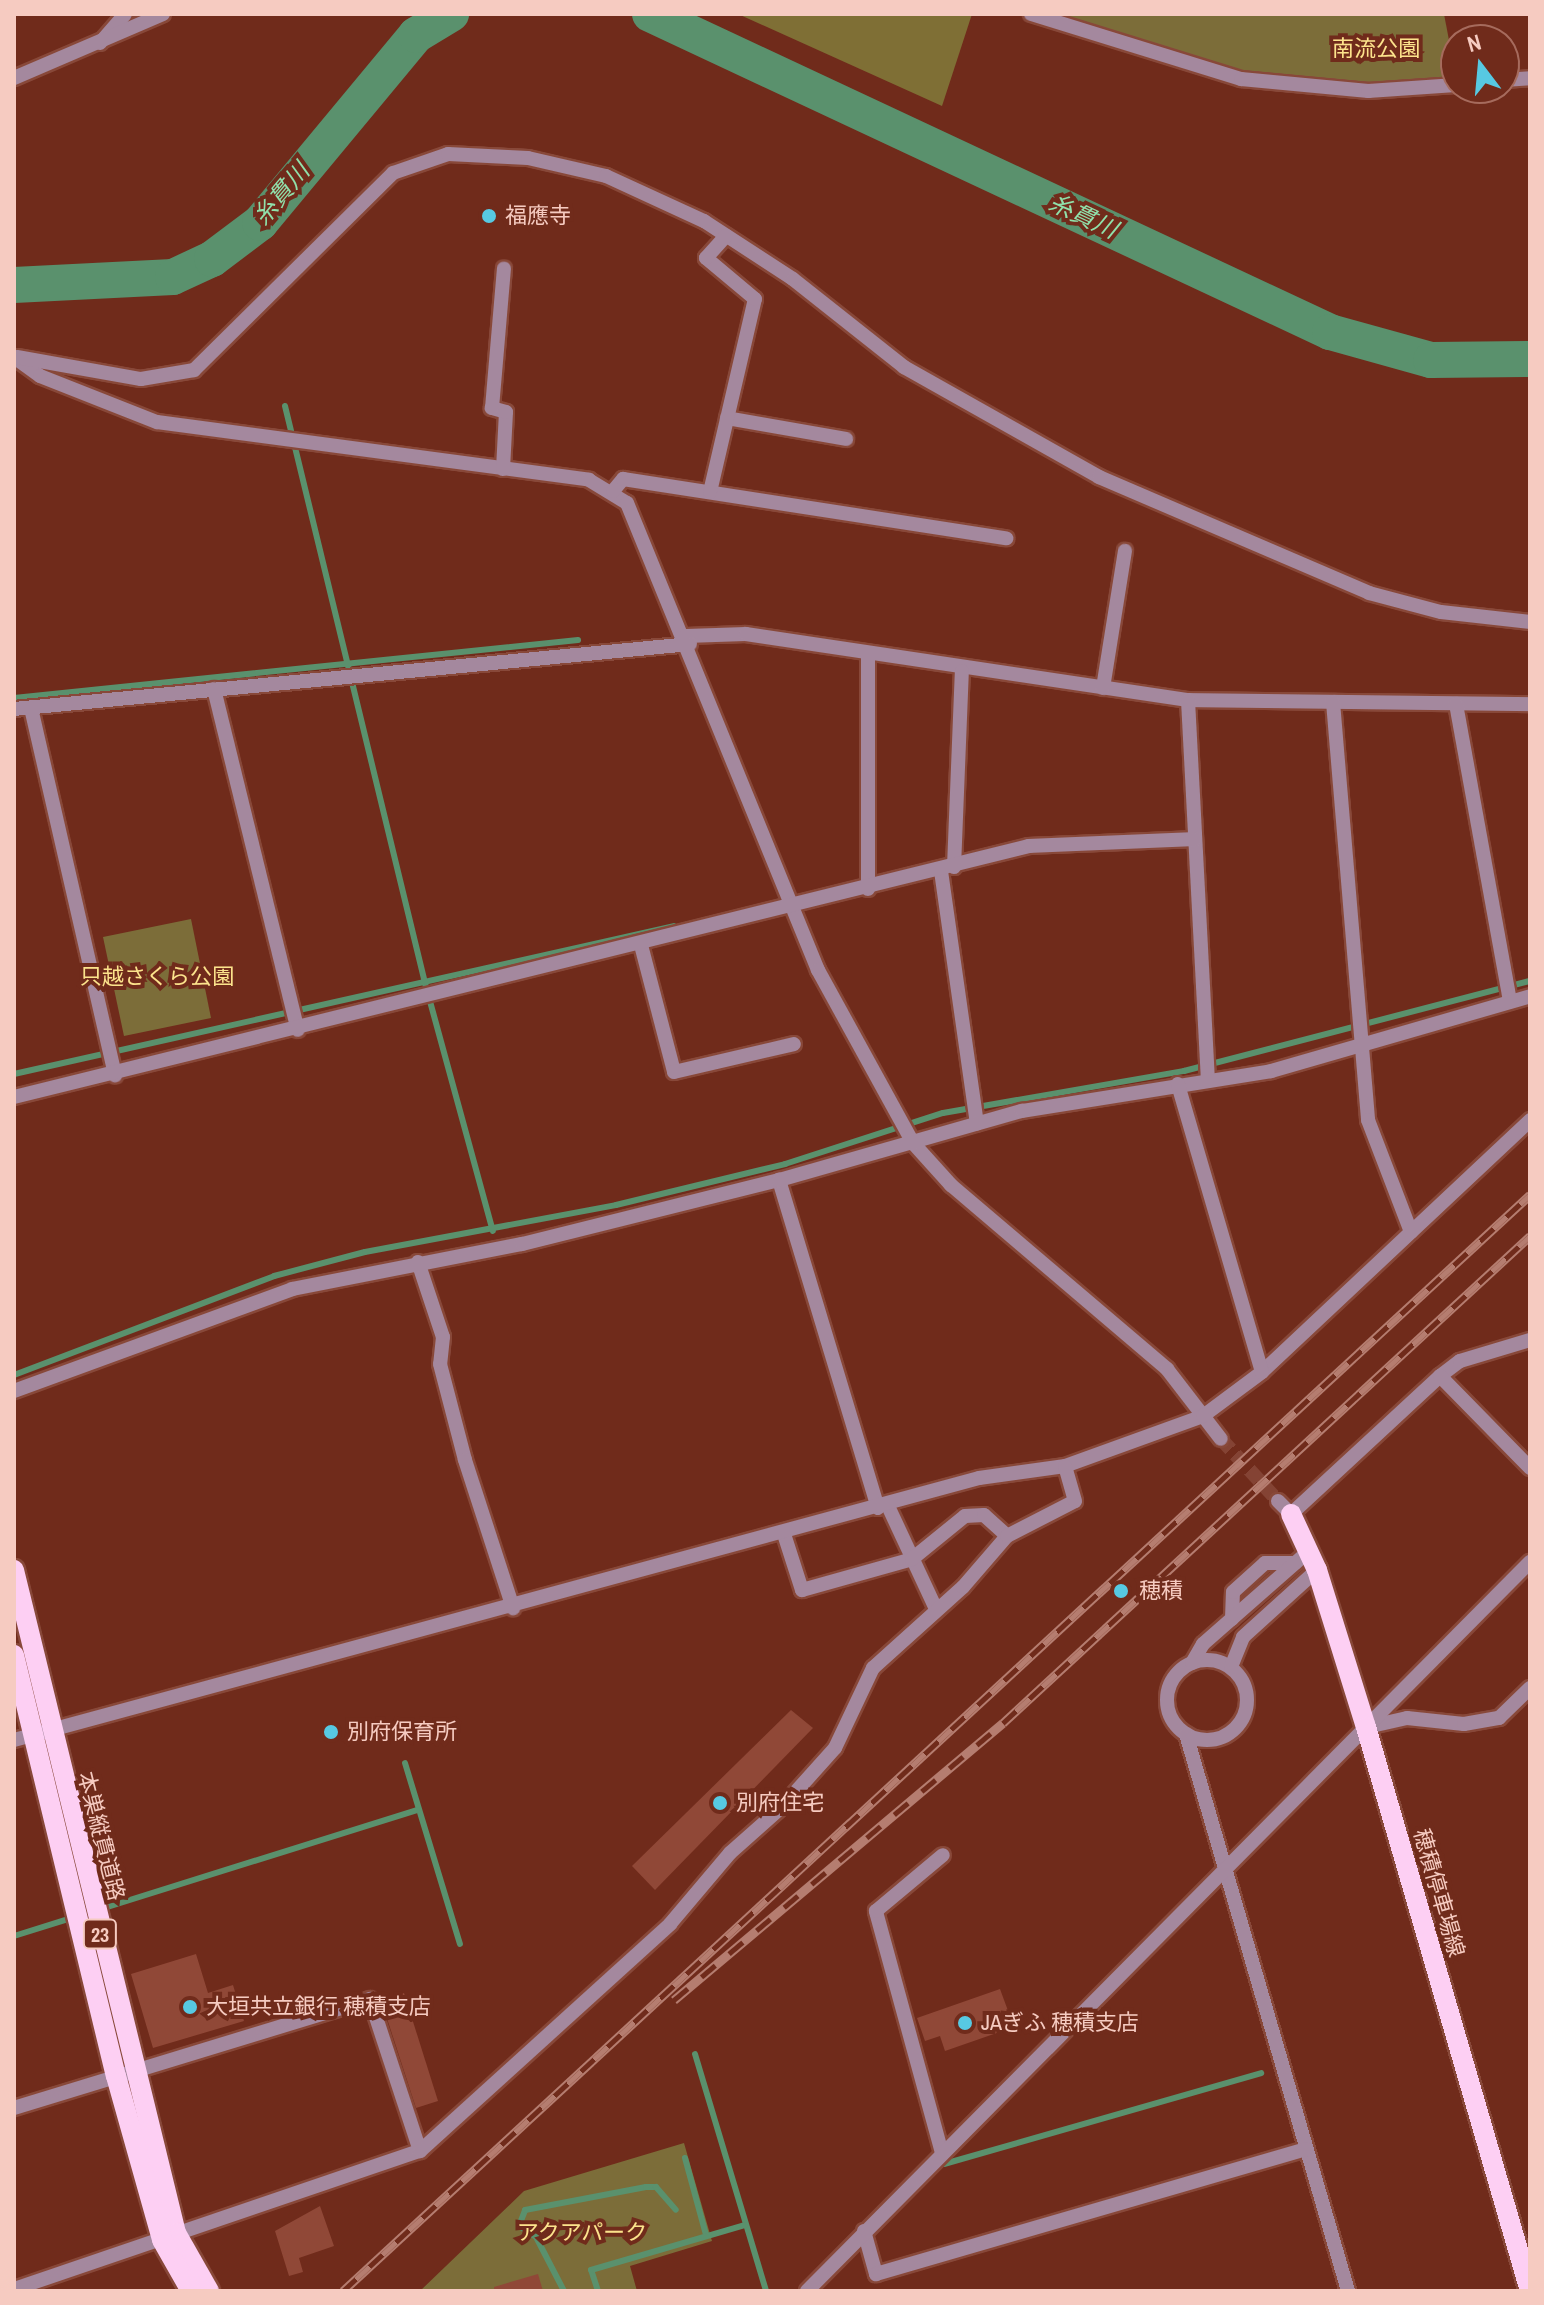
<!DOCTYPE html>
<html>
<head>
<meta charset="utf-8">
<style>
	body { margin:0 }
	#map { position:relative; width:1544px; height:2305px; overflow:hidden; background:#702b1b; font-family:"Archivo Narrow","Noto Sans JP",sans-serif }
	div>[style] { position:absolute }
	[style*='--x'] { left:calc(var(--x)*1px); top:calc(var(--y)*1px); width:calc(var(--w)*1px); rotate:calc(var(--a)*1deg) }
	.green>* { inset:0; background:#7c6d39 }
	.forest>* { inset:0; background:#7f6f35 }
	.stream>* { height:6px; margin:-3px; padding:0 3px; transform-origin:3px; border-radius:3px; background:#5a916d }
	.river>* { height:36px; margin:-18px; padding:0 18px; transform-origin:18px; border-radius:18px; background:#5a916d }
	.building>* { inset:0; background:#904837 }
	.minor-tunnel>* { height:14px; margin-top:-7px; transform-origin:0; background:repeating-linear-gradient(90deg,#844334 0 14px,transparent 0 21px) }
	.roads { filter:drop-shadow(2px 0 #884839) drop-shadow(-2px 0 #884839) drop-shadow(0 2px #884839) drop-shadow(0 -2px #884839) }
	.minor>* { height:14px; margin:-7px; padding:0 7px; transform-origin:7px; border-radius:7px; background:#a4889e }
	.minor>.ring { margin:-7px; padding:0; box-sizing:content-box; background:none; border:14px solid #a4889e; border-radius:50% }
	.major>* { height:20px; margin:-10px; padding:0 10px; transform-origin:10px; border-radius:10px; background:#fdcff3 }
	.rail>* { height:9px; margin-top:-4.5px; transform-origin:0; background:repeating-linear-gradient(90deg,#702b1b 0 18px,#b57d70 0 36px); box-sizing:border-box; border-block:2px solid #b57d70 }
	.dots>* { width:22px; height:22px; translate:-50% -50%; box-sizing:border-box; border:4px solid #702b1b; border-radius:50% }
	span { translate:-50% -50%; white-space:nowrap; text-align:center; line-height:1.15; -webkit-text-stroke:8px #702b1b; paint-order:stroke }
	.shield-label span { padding:2px 6px; background:#702b1b; border:2px solid; border-radius:6px; -webkit-text-stroke-width:0 }
	.shield-label { font-size:20px; color:#f6cbc1; font-weight:700 }
	.park-label { font-size:22px; color:#fce38c }
	.poi-label { font-size:22px; color:#f6cbc1 }
	.left { translate:0 -50%; text-align:left }
	.street-label { font-size:22px; color:#f6cbc1 }
	.water-label { font-size:24px; color:#90e1ab; font-style:italic }
	.frame { position:absolute; inset:0; border:16px solid #f6cbc1; pointer-events:none }
	.north { position:absolute; left:1440px; top:24px; width:80px; height:80px; box-sizing:border-box; background:#702b1b; border:2px solid #a66b5d; border-radius:50%; rotate:344deg; font-size:22px; font-weight:700; line-height:32px; text-align:center; color:#f6cbc1 }
	.north::after { content:''; display:block; margin:auto; width:28px; height:36px; background:#57c9e2; clip-path:polygon(50% 0,100% 100%,50% 72%,0 100%) }
</style>
</head>
<body>
<div id="map">
	<div class="green">
		<i style="clip-path:polygon(1053px 14px,1444px 14px,1456px 77px,1397px 87px,1248px 73px)"></i>
		<i style="clip-path:polygon(191px 919px,211px 1018px,124px 1036px,103px 937px)"></i>
		<i style="clip-path:polygon(684px 2143px,712px 2241px,630px 2266px,637px 2291px,420px 2291px,524px 2191px)"></i>
	</div>
	<div class="forest">
		<i style="clip-path:polygon(738px 14px,972px 14px,942px 106px)"></i>
	</div>
	<div class="stream">
		<i style="--x:285;--y:406;--w:594;--a:76.36"></i>
		<i style="--x:425;--y:983;--w:257;--a:74.7"></i>
		<i style="--x:14;--y:698;--w:567;--a:-5.87"></i>
		<i style="--x:14;--y:1074;--w:676;--a:-12.64"></i>
		<i style="--x:14;--y:1375;--w:278;--a:-20.8"></i>
		<i style="--x:274;--y:1276;--w:94;--a:-14.8"></i>
		<i style="--x:365;--y:1252;--w:255;--a:-10.6"></i>
		<i style="--x:616;--y:1205;--w:174;--a:-13.6"></i>
		<i style="--x:785;--y:1164;--w:166;--a:-17.9"></i>
		<i style="--x:943;--y:1113;--w:245;--a:-9.9"></i>
		<i style="--x:1184;--y:1071;--w:358;--a:-14.6"></i>
		<i style="--x:405;--y:1763;--w:189;--a:73.1"></i>
		<i style="--x:101;--y:1909;--w:331;--a:-17.4"></i>
		<i style="--x:14;--y:1936;--w:64;--a:-17.3"></i>
		<i style="--x:695;--y:2054;--w:247;--a:73.3"></i>
		<i style="--x:685;--y:2158;--w:80;--a:74.7"></i>
		<i style="--x:944;--y:2164;--w:330;--a:-16"></i>
		<i style="--x:564;--y:2291;--w:61;--a:-117.4"></i>
		<i style="--x:536;--y:2237;--w:20;--a:-147"></i>
		<i style="--x:519;--y:2226;--w:17;--a:-69"></i>
		<i style="--x:525;--y:2210;--w:123;--a:-10.8"></i>
		<i style="--x:646;--y:2187;--w:10;--a:0"></i>
		<i style="--x:656;--y:2187;--w:30;--a:49"></i>
		<i style="--x:598;--y:2291;--w:22;--a:-108"></i>
		<i style="--x:591;--y:2270;--w:160;--a:-16.3"></i>
	</div>
	<div class="river">
		<i style="--x:650;--y:14;--w:751;--a:25.06"></i>
		<i style="--x:1330;--y:332;--w:105;--a:15.5"></i>
		<i style="--x:1431;--y:360;--w:99;--a:-0.6"></i>
		<i style="--x:14;--y:285;--w:159;--a:-2.9"></i>
		<i style="--x:173;--y:277;--w:43;--a:-24.8"></i>
		<i style="--x:212;--y:259;--w:60;--a:-36.9"></i>
		<i style="--x:260;--y:223;--w:244;--a:-50.3"></i>
		<i style="--x:416;--y:35;--w:41;--a:-31"></i>
	</div>
	<div class="building">
		<i style="clip-path:polygon(791px 1710px,813px 1728px,655px 1890px,632px 1866px)"></i>
		<i style="clip-path:polygon(196px 1954px,208px 1993px,233px 1985px,244px 2021px,153px 2048px,131px 1974px)"></i>
		<i style="clip-path:polygon(1000px 1989px,1014px 2027px,945px 2051px,940px 2036px,925px 2041px,917px 2018px)"></i>
		<i style="clip-path:polygon(404px 1993px,438px 2101px,416px 2108px,381px 2000px)"></i>
		<i style="clip-path:polygon(320px 2206px,334px 2246px,299px 2258px,303px 2272px,289px 2276px,275px 2231px)"></i>
		<i style="clip-path:polygon(538px 2274px,543px 2291px,494px 2291px,494px 2287px)"></i>
	</div>
	<div class="minor-tunnel">
		<i style="--x:1221;--y:1439;--w:84;--a:47.4"></i>
	</div>
	<div class="roads">
		<div class="minor">
			<i style="--x:1031;--y:14;--w:220;--a:17.2"></i>
			<i style="--x:1241;--y:79;--w:128;--a:5.4"></i>
			<i style="--x:1368;--y:91;--w:88;--a:-3.9"></i>
			<i style="--x:100;--y:43;--w:38;--a:-49"></i>
			<i style="--x:14;--y:78;--w:162;--a:-23.2"></i>
			<i style="--x:1504;--y:80;--w:26;--a:-4"></i>
			<i style="--x:14;--y:357;--w:32;--a:36"></i>
			<i style="--x:40;--y:376;--w:126;--a:21.5"></i>
			<i style="--x:157;--y:422;--w:436;--a:7.6"></i>
			<i style="--x:589;--y:480;--w:44;--a:31.2"></i>
			<i style="--x:627;--y:503;--w:505;--a:67.76"></i>
			<i style="--x:818;--y:970;--w:197;--a:61.2"></i>
			<i style="--x:913;--y:1143;--w:57;--a:47.9"></i>
			<i style="--x:951;--y:1185;--w:284;--a:40.4"></i>
			<i style="--x:1167;--y:1369;--w:88;--a:52.4"></i>
			<i style="--x:17;--y:357;--w:126;--a:10.1"></i>
			<i style="--x:141;--y:379;--w:54;--a:-9.6"></i>
			<i style="--x:194;--y:370;--w:280;--a:-44.7"></i>
			<i style="--x:393;--y:173;--w:58;--a:-19.1"></i>
			<i style="--x:448;--y:154;--w:80;--a:2.9"></i>
			<i style="--x:528;--y:158;--w:80;--a:13"></i>
			<i style="--x:606;--y:176;--w:108;--a:24.7"></i>
			<i style="--x:704;--y:221;--w:106;--a:33.1"></i>
			<i style="--x:793;--y:279;--w:142;--a:38.4"></i>
			<i style="--x:904;--y:367;--w:224;--a:29.4"></i>
			<i style="--x:1099;--y:477;--w:294;--a:23.2"></i>
			<i style="--x:1369;--y:593;--w:74;--a:14.8"></i>
			<i style="--x:1441;--y:612;--w:90;--a:6.4"></i>
			<i style="--x:727;--y:418;--w:121;--a:10"></i>
			<i style="--x:503;--y:469;--w:57;--a:-87"></i>
			<i style="--x:506;--y:412;--w:15;--a:-164"></i>
			<i style="--x:492;--y:408;--w:140;--a:-85.1"></i>
			<i style="--x:613;--y:491;--w:16;--a:-50"></i>
			<i style="--x:623;--y:479;--w:388;--a:8.8"></i>
			<i style="--x:710;--y:492;--w:198;--a:-76.9"></i>
			<i style="--x:755;--y:299;--w:64;--a:-140.1"></i>
			<i style="--x:706;--y:258;--w:30;--a:-48"></i>
			<i style="--x:686;--y:636;--w:60;--a:-1.9"></i>
			<i style="--x:746;--y:634;--w:447;--a:8.5"></i>
			<i style="--x:1188;--y:700;--w:342;--a:0.7"></i>
			<i style="--x:868;--y:654;--w:235;--a:90"></i>
			<i style="--x:1103;--y:688;--w:139;--a:-80.9"></i>
			<i style="--x:214;--y:689;--w:351;--a:76.2"></i>
			<i style="--x:1188;--y:700;--w:381;--a:87"></i>
			<i style="--x:1333;--y:702;--w:419;--a:85.2"></i>
			<i style="--x:1368;--y:1120;--w:120;--a:69"></i>
			<i style="--x:1456;--y:704;--w:302;--a:79.7"></i>
			<i style="--x:31;--y:708;--w:377;--a:77.1"></i>
			<i style="--x:14;--y:709;--w:679;--a:-5.49"></i>
			<i style="--x:954;--y:867;--w:196;--a:-87.7"></i>
			<i style="--x:941;--y:871;--w:255;--a:81.9"></i>
			<i style="--x:641;--y:945;--w:131;--a:75.4"></i>
			<i style="--x:674;--y:1072;--w:123;--a:-13.1"></i>
			<i style="--x:14;--y:1097;--w:1046;--a:-13.89"></i>
			<i style="--x:1029;--y:846;--w:166;--a:-2.4"></i>
			<i style="--x:418;--y:1262;--w:79;--a:71.6"></i>
			<i style="--x:443;--y:1337;--w:27;--a:96"></i>
			<i style="--x:440;--y:1364;--w:99;--a:75.4"></i>
			<i style="--x:465;--y:1460;--w:156;--a:72"></i>
			<i style="--x:1262;--y:1372;--w:368;--a:-43.2"></i>
			<i style="--x:1440;--y:1376;--w:25;--a:-37"></i>
			<i style="--x:1460;--y:1361;--w:73;--a:-16.7"></i>
			<i style="--x:14;--y:1391;--w:296;--a:-20.1"></i>
			<i style="--x:292;--y:1289;--w:234;--a:-11.1"></i>
			<i style="--x:522;--y:1244;--w:265;--a:-14"></i>
			<i style="--x:1278;--y:1501;--w:18;--a:45"></i>
			<i style="--x:1291;--y:1514;--w:203;--a:-42.8"></i>
			<i style="--x:1440;--y:1376;--w:129;--a:45.6"></i>
			<i style="--x:888;--y:1506;--w:111;--a:65"></i>
			<i style="--x:878;--y:1508;--w:343;--a:-106.8"></i>
			<i style="--x:779;--y:1180;--w:253;--a:-15.9"></i>
			<i style="--x:1022;--y:1111;--w:252;--a:-9.1"></i>
			<i style="--x:1271;--y:1071;--w:270;--a:-16.1"></i>
			<i style="--x:784;--y:1534;--w:59;--a:72.2"></i>
			<i style="--x:802;--y:1590;--w:114;--a:-15.7"></i>
			<i style="--x:912;--y:1559;--w:68;--a:-39.1"></i>
			<i style="--x:965;--y:1516;--w:19;--a:-3"></i>
			<i style="--x:984;--y:1515;--w:31;--a:42"></i>
			<i style="--x:1232;--y:1619;--w:27;--a:-88"></i>
			<i style="--x:1233;--y:1592;--w:43;--a:-42.2"></i>
			<i style="--x:1265;--y:1563;--w:30;--a:0"></i>
			<i class="ring" style="left:1167px;top:1660px;width:66px;height:66px"></i>
			<i style="--x:1192;--y:1663;--w:22;--a:-60"></i>
			<i style="--x:1203;--y:1644;--w:141;--a:-41.3"></i>
			<i style="--x:1231;--y:1667;--w:32;--a:-68"></i>
			<i style="--x:1243;--y:1637;--w:100;--a:-42.2"></i>
			<i style="--x:1367;--y:1727;--w:41;--a:-12.7"></i>
			<i style="--x:1407;--y:1718;--w:57;--a:6"></i>
			<i style="--x:1464;--y:1724;--w:36;--a:-10"></i>
			<i style="--x:1499;--y:1718;--w:43;--a:-44.1"></i>
			<i style="--x:1186;--y:1734;--w:580;--a:73.78"></i>
			<i style="--x:14;--y:1740;--w:1000;--a:-15.19"></i>
			<i style="--x:979;--y:1478;--w:87;--a:-7.9"></i>
			<i style="--x:1065;--y:1466;--w:147;--a:-19.9"></i>
			<i style="--x:1203;--y:1416;--w:74;--a:-36.7"></i>
			<i style="--x:1262;--y:1372;--w:300;--a:-106.3"></i>
			<i style="--x:14;--y:2108;--w:372;--a:-17"></i>
			<i style="--x:370;--y:1999;--w:160;--a:71.8"></i>
			<i style="--x:942;--y:2153;--w:251;--a:-105.3"></i>
			<i style="--x:876;--y:1911;--w:87;--a:-39.9"></i>
			<i style="--x:864;--y:2231;--w:45;--a:74.4"></i>
			<i style="--x:876;--y:2274;--w:448;--a:-16.2"></i>
			<i style="--x:14;--y:2289;--w:429;--a:-18.8"></i>
			<i style="--x:420;--y:2151;--w:338;--a:-42.2"></i>
			<i style="--x:670;--y:1924;--w:93;--a:-49.8"></i>
			<i style="--x:730;--y:1853;--w:71;--a:-41.6"></i>
			<i style="--x:783;--y:1806;--w:78;--a:-48.1"></i>
			<i style="--x:835;--y:1748;--w:89;--a:-64.6"></i>
			<i style="--x:873;--y:1668;--w:121;--a:-42"></i>
			<i style="--x:963;--y:1587;--w:67;--a:-49.2"></i>
			<i style="--x:1007;--y:1536;--w:76;--a:-27.2"></i>
			<i style="--x:1075;--y:1501;--w:36;--a:-106"></i>
			<i style="--x:807;--y:2291;--w:1027;--a:-45.24"></i>
		</div>
		<div class="major">
			<i style="--x:1291;--y:1514;--w:62;--a:65.1"></i>
			<i style="--x:1317;--y:1570;--w:164;--a:72.7"></i>
			<i style="--x:1366;--y:1727;--w:587;--a:73.79"></i>
			<i style="--x:14;--y:1570;--w:683;--a:76.27"></i>
			<i style="--x:176;--y:2233;--w:67;--a:60.4"></i>
			<i style="--x:14;--y:1655;--w:433;--a:76.4"></i>
			<i style="--x:116;--y:2076;--w:170;--a:74.3"></i>
			<i style="--x:162;--y:2240;--w:59;--a:60.4"></i>
		</div>
	</div>
	<div class="rail">
		<i style="--x:674;--y:2000;--w:430;--a:-40.1"></i>
		<i style="--x:1003;--y:1723;--w:718;--a:-42.74"></i>
		<i style="--x:343;--y:2291;--w:1616;--a:-42.72"></i>
	</div>
	<div class="dots">
		<i style="left:489px;top:216px;background:#57c9e2"></i>
		<i style="left:1121px;top:1591px;background:#57c9e2"></i>
		<i style="left:331px;top:1732px;background:#57c9e2"></i>
		<i style="left:720px;top:1803px;background:#57c9e2"></i>
		<i style="left:190px;top:2007px;background:#57c9e2"></i>
		<i style="left:965px;top:2023px;background:#57c9e2"></i>
	</div>
	<div class="shield-label">
		<span style="left:100px;top:1934px">23</span>
	</div>
	<div class="park-label">
		<span style="left:1376px;top:49px">南流公園</span>
		<span style="left:157px;top:977px">只越さくら公園</span>
		<span style="left:582px;top:2233px">アクアパーク</span>
	</div>
	<div class="poi-label">
		<span class="left" style="left:505px;top:216px">福應寺</span>
		<span class="left" style="left:1139px;top:1591px">穂積</span>
		<span class="left" style="left:347px;top:1732px">別府保育所</span>
		<span class="left" style="left:736px;top:1803px">別府住宅</span>
		<span class="left" style="left:206px;top:2007px">大垣共立銀行 穂積支店</span>
		<span class="left" style="left:981px;top:2023px">JAぎふ 穂積支店</span>
	</div>
	<div class="street-label">
		<span style="left:101px;top:1836px;rotate:76deg">本巣縦貫道路</span>
		<span style="left:1439px;top:1893px;rotate:74deg">穂積停車場線</span>
	</div>
	<div class="water-label">
		<span style="left:281px;top:194px;rotate:-50deg">糸貫川</span>
		<span style="left:1083px;top:216px;rotate:25deg">糸貫川</span>
	</div>
	<div class="frame"></div>
	<div class="north">N</div>
</div>
</body>
</html>
